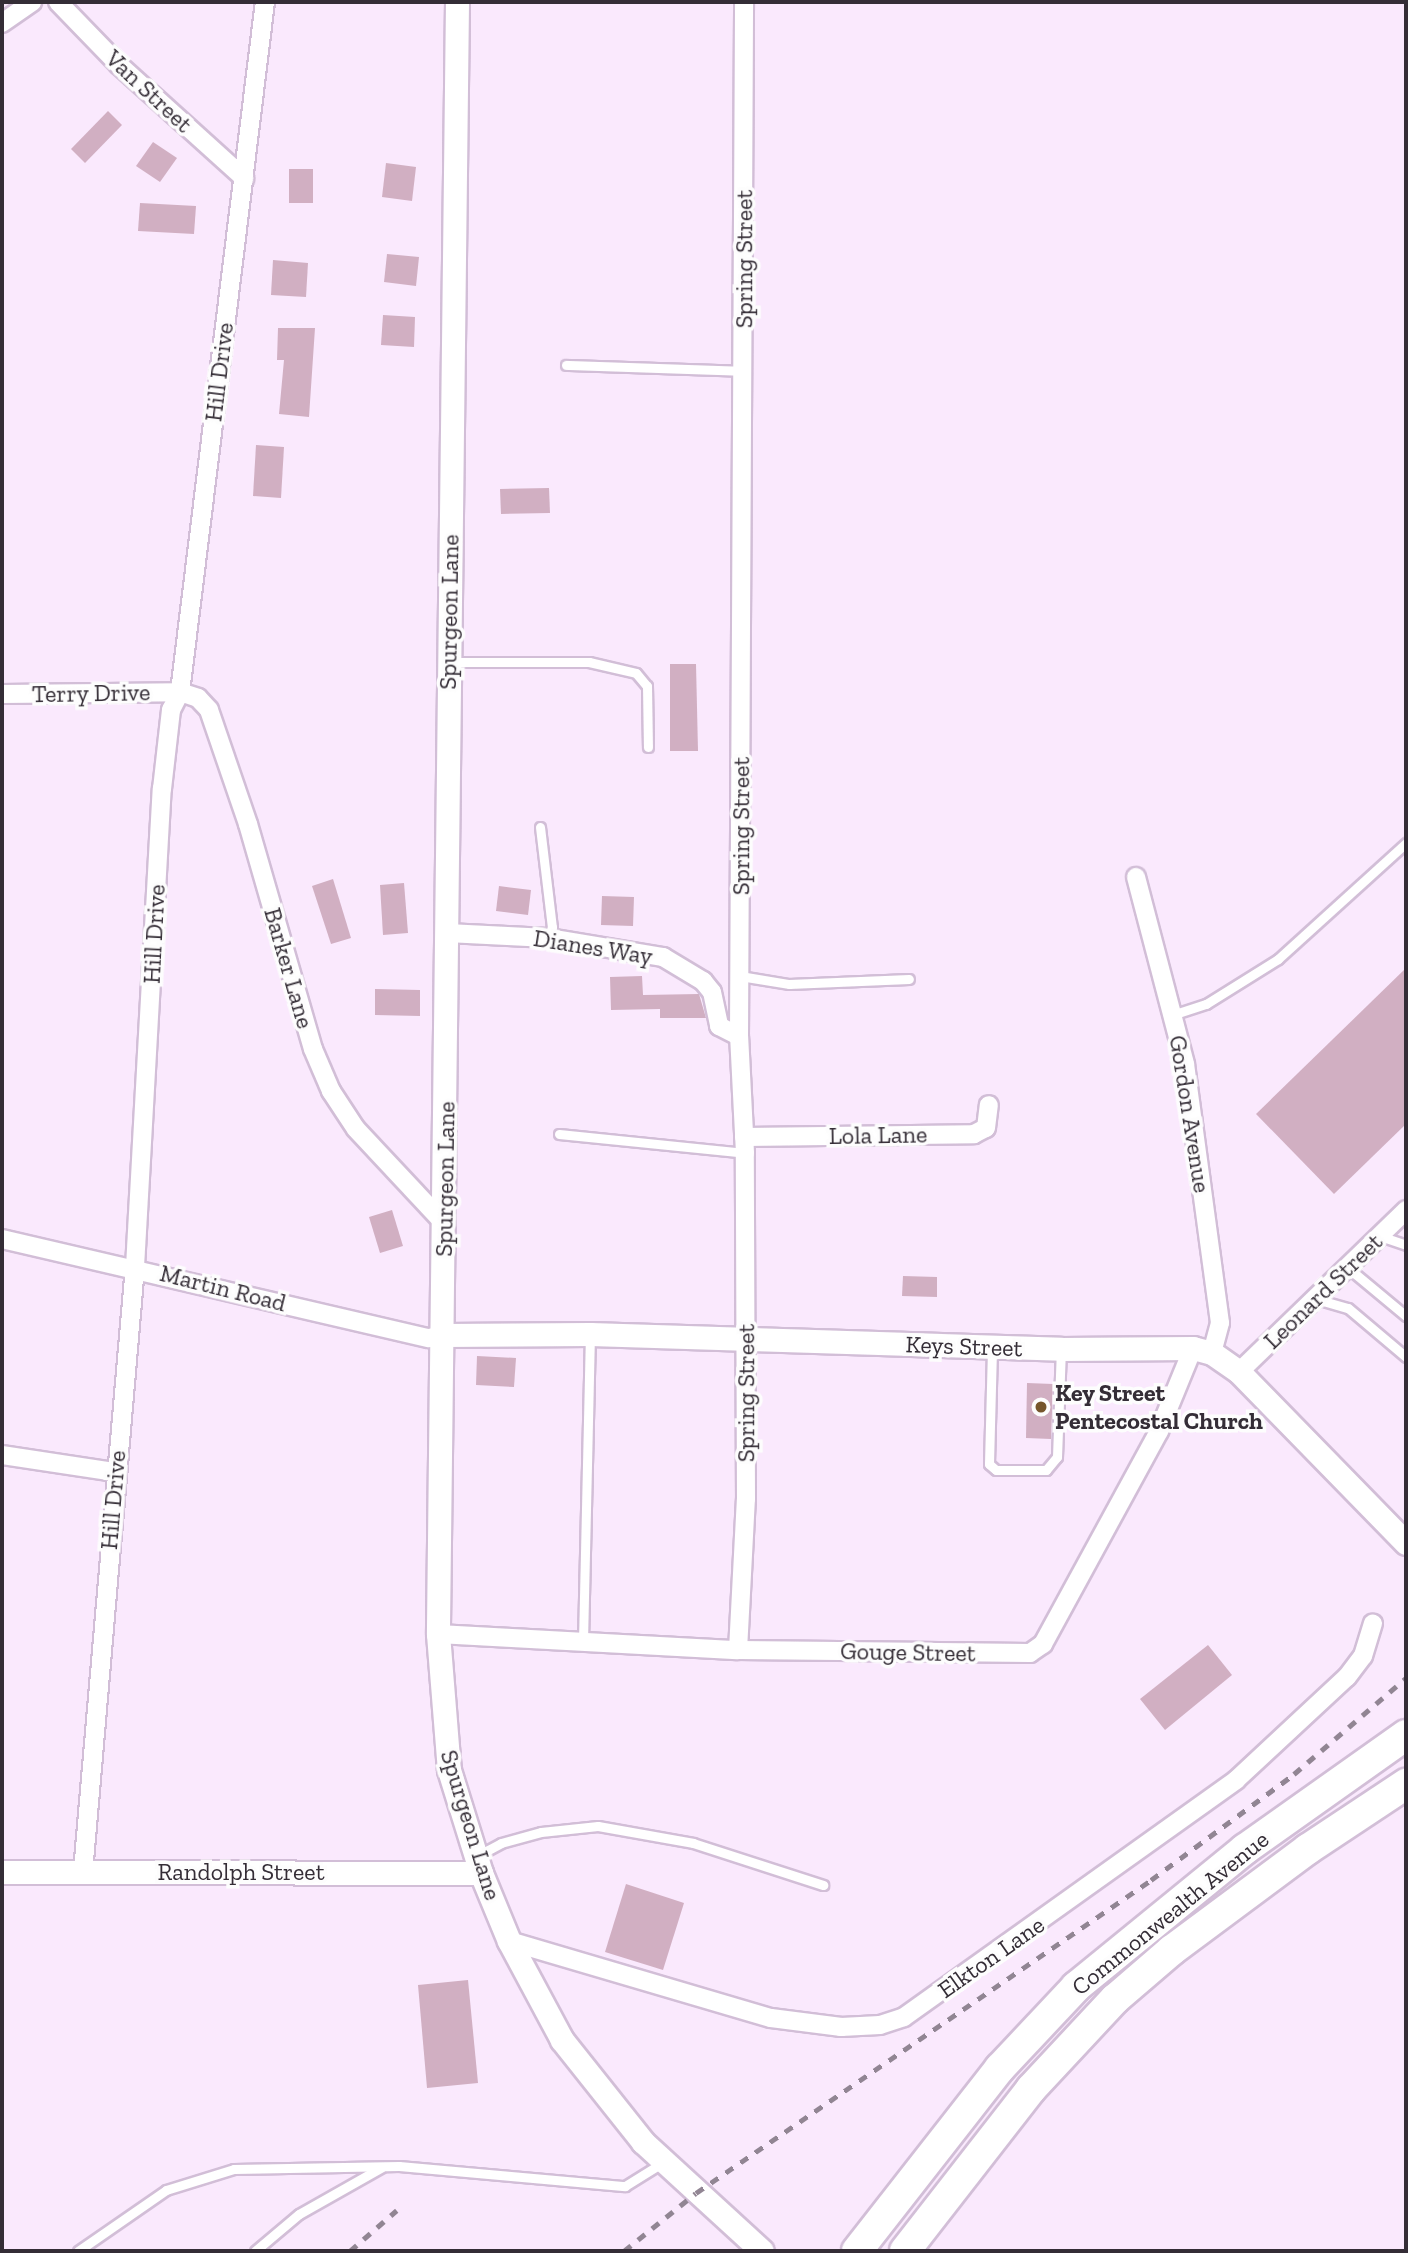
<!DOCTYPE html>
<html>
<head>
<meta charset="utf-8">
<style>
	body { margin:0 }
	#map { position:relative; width:1408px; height:2253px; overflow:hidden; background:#fae9fd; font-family:"Zilla Slab",serif }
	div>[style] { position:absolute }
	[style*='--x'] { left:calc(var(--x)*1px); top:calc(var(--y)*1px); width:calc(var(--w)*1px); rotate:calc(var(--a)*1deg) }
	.building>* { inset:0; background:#d1afc2 }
	.roads { filter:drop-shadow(2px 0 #d2bed7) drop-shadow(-2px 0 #d2bed7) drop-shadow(0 2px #d2bed7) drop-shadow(0 -2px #d2bed7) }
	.service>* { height:9px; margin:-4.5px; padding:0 4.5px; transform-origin:4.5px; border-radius:4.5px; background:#fff }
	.minor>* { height:18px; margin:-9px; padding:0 9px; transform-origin:9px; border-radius:9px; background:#fff }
	.tertiary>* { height:23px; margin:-11.5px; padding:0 11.5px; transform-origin:11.5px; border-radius:11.5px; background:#fff }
	.trunk>* { height:30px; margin:-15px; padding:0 15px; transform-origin:15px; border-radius:15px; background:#fff }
	.rail>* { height:5px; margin-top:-2.5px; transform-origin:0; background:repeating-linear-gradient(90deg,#918593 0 9px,transparent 0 18px) }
	.dots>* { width:19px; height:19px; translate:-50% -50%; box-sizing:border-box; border:4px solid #fdfdfd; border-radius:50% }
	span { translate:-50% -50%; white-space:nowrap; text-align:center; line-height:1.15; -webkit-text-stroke:7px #fdfdfd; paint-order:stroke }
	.street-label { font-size:24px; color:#342d36 }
	.poi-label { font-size:24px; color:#342d36; font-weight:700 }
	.left { translate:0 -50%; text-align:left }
	.frame { position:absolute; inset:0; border:4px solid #342d36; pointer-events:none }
</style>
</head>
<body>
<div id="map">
	<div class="building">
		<i style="clip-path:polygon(108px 111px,122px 125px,85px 163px,71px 149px)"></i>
		<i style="clip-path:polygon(153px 142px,177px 158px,160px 182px,136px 166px)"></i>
		<i style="clip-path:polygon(386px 163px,416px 167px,412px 201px,382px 197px)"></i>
		<i style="clip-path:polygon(289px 169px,313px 169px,313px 203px,289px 203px)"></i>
		<i style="clip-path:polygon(140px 203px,196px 206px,194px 234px,138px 231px)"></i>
		<i style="clip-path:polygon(387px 254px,419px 257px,416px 286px,384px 282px)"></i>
		<i style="clip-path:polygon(273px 260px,308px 263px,306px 297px,271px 295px)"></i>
		<i style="clip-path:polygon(383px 315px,415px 317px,414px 347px,381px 345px)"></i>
		<i style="clip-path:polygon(278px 328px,315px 328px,309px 417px,279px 414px,284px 360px,277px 360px)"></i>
		<i style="clip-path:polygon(256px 445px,284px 447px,281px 498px,253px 496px)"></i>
		<i style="clip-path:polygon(549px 488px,550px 513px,501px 514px,500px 489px)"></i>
		<i style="clip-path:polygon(670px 664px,696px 664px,698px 751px,670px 751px)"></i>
		<i style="clip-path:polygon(333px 879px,351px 938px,331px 944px,312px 886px)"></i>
		<i style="clip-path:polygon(404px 883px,408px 933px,383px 935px,380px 885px)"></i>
		<i style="clip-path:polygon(499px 886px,531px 890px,528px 915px,496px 911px)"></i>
		<i style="clip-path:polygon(602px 896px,634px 897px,633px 926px,601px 925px)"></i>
		<i style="clip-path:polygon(1406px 968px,1406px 1124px,1334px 1194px,1256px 1114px)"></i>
		<i style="clip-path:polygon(642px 976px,643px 995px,699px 994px,706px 1018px,660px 1018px,660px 1009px,611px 1010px,610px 977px)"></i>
		<i style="clip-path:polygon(375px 989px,420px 990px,420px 1016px,375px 1015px)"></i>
		<i style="clip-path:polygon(392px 1210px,403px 1246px,380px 1253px,369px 1217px)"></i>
		<i style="clip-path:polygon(903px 1276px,937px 1277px,937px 1297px,902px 1296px)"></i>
		<i style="clip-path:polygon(477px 1356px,516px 1358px,514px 1387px,476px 1385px)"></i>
		<i style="clip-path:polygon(1027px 1383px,1053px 1384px,1051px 1439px,1026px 1438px)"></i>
		<i style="clip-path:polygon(1208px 1645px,1232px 1675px,1165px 1730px,1140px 1699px)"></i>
		<i style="clip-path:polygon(626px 1884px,684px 1903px,663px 1970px,605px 1952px)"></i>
		<i style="clip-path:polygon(468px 1980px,478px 2083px,427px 2088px,418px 1985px)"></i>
	</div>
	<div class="roads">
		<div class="service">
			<i style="--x:566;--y:365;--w:177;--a:1.9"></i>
			<i style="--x:450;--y:662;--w:139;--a:0"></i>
			<i style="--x:589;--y:662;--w:48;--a:13.2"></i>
			<i style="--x:636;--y:673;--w:17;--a:50"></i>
			<i style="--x:647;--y:686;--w:61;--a:89.1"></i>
			<i style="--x:540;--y:827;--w:101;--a:83.2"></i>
			<i style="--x:552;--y:927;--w:12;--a:110"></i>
			<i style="--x:740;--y:976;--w:50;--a:9.3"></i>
			<i style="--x:789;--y:984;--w:120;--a:-2.4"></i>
			<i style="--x:1175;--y:1014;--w:33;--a:-18"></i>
			<i style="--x:1206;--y:1004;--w:85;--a:-32"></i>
			<i style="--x:1278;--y:959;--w:173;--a:-42.2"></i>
			<i style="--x:559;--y:1134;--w:187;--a:5.8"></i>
			<i style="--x:1380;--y:1236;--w:28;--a:19"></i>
			<i style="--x:1347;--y:1267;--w:77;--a:39.7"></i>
			<i style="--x:1316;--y:1299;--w:33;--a:16"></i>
			<i style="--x:1348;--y:1308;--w:76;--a:40.2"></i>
			<i style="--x:992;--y:1349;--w:115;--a:91.5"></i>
			<i style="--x:989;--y:1464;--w:9;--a:41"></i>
			<i style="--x:996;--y:1470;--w:50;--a:0"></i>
			<i style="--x:1046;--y:1470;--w:17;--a:-50"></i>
			<i style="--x:1057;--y:1457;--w:108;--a:-87.9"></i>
			<i style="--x:583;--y:1641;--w:305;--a:-88.7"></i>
			<i style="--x:477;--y:1856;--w:27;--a:-28"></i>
			<i style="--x:501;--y:1843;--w:41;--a:-15.4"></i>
			<i style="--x:541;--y:1832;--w:57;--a:-6"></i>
			<i style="--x:598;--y:1826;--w:97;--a:10.1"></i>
			<i style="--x:693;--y:1843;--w:137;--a:17.9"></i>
			<i style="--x:78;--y:2251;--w:107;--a:-34.7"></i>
			<i style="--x:166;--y:2190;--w:71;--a:-17.2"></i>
			<i style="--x:234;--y:2169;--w:165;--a:-1"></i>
			<i style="--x:399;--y:2166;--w:227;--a:5.1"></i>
			<i style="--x:625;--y:2186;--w:44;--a:-31.9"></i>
			<i style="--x:255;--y:2251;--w:57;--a:-40.1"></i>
			<i style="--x:299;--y:2214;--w:95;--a:-29.5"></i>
		</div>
		<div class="minor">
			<i style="--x:58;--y:2;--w:88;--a:45.9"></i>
			<i style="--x:119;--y:65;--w:169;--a:42.1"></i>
			<i style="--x:2;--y:23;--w:37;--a:-35"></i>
			<i style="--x:2;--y:694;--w:178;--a:-0.6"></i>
			<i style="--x:180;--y:692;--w:19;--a:18"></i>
			<i style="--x:198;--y:698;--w:16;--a:47"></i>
			<i style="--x:209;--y:710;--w:120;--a:71.1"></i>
			<i style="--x:248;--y:824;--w:234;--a:73.9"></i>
			<i style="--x:313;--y:1049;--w:46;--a:66.8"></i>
			<i style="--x:331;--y:1091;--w:45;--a:56.7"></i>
			<i style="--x:356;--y:1129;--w:130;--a:46.9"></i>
			<i style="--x:1136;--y:877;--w:193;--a:75.3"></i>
			<i style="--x:1185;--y:1064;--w:261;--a:82.3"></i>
			<i style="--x:1220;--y:1323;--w:31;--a:105"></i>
			<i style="--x:447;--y:933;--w:101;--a:2.8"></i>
			<i style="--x:548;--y:938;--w:117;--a:9.4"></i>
			<i style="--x:663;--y:957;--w:47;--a:31"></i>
			<i style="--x:703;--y:981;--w:14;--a:51"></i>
			<i style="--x:712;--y:992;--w:35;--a:78"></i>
			<i style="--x:719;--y:1026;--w:22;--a:27"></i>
			<i style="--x:744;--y:1137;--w:230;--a:-0.7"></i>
			<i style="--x:974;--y:1134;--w:13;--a:-27"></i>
			<i style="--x:986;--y:1128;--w:23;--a:-83"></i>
			<i style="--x:2;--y:1239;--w:438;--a:13.1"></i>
			<i style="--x:429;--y:1338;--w:14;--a:-12"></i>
			<i style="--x:1239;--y:1372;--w:233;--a:-44.1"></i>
			<i style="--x:2;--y:1455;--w:114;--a:8.6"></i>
			<i style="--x:438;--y:1634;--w:300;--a:3.1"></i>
			<i style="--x:738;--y:1650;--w:292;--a:0.6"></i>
			<i style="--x:1030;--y:1653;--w:16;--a:-35"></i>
			<i style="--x:1043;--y:1644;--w:243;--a:-61.4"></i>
			<i style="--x:1159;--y:1431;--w:90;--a:-67.7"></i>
			<i style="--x:738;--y:1650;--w:151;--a:-87"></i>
			<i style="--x:746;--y:1499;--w:346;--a:-90.2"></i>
			<i style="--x:745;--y:1153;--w:117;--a:-92.9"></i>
			<i style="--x:739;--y:1036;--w:1034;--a:-89.72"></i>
			<i style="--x:83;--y:1872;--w:607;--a:-85.09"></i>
			<i style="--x:135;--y:1267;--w:479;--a:-86.8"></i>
			<i style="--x:162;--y:789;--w:80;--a:-83.5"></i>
			<i style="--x:171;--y:710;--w:20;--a:-63"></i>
			<i style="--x:180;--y:692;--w:695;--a:-82.98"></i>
			<i style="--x:509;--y:1941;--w:273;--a:16.4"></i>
			<i style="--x:771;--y:2018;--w:71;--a:7.3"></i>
			<i style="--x:841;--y:2027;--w:39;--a:-3"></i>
			<i style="--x:880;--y:2025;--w:25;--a:-18"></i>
			<i style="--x:904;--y:2017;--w:408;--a:-35.5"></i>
			<i style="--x:1236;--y:1780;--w:151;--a:-42.9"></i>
			<i style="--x:1347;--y:1677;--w:26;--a:-53"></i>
			<i style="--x:1363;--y:1656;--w:34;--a:-73"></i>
		</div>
		<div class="tertiary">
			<i style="--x:457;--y:2;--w:1632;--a:90.67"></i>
			<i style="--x:438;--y:1634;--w:136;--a:85.4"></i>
			<i style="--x:449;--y:1770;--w:108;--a:72.7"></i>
			<i style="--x:481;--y:1873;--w:74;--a:67.6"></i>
			<i style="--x:509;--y:1941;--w:112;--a:61.8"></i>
			<i style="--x:562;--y:2040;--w:130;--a:51.5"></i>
			<i style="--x:643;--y:2142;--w:161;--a:42.5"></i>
			<i style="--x:443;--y:1335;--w:147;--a:-0.4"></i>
			<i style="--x:590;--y:1334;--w:471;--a:1.8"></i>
			<i style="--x:1061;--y:1349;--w:132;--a:-0.4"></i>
			<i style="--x:1193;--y:1348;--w:20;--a:15"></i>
			<i style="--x:1212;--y:1353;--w:33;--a:35"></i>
			<i style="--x:1239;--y:1372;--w:239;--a:45.7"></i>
			<i style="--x:2;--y:1872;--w:479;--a:0.1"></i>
		</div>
		<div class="trunk">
			<i style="--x:857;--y:2251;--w:232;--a:-52"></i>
			<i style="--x:1000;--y:2068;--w:111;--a:-46.8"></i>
			<i style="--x:1076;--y:1987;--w:218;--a:-39.2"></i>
			<i style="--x:1245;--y:1849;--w:197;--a:-35.3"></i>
			<i style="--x:905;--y:2251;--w:205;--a:-52.1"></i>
			<i style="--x:1031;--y:2089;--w:123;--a:-47"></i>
			<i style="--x:1115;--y:1999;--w:75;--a:-40.7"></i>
			<i style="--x:1172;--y:1950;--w:169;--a:-36.6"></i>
			<i style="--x:1308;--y:1849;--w:118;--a:-33.6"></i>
		</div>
	</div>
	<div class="rail">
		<i style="--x:350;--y:2251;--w:62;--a:-41.1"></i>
		<i style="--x:624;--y:2251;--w:92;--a:-38.9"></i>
		<i style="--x:696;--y:2193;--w:552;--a:-34.52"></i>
		<i style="--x:1151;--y:1880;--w:178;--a:-36.5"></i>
		<i style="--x:1294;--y:1774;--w:148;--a:-40.6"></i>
	</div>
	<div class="dots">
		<i style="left:1041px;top:1407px;background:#76562c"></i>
	</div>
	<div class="street-label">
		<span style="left:149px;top:91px;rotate:43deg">Van Street</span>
		<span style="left:744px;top:259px;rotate:-90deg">Spring Street</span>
		<span style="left:219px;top:372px;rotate:-83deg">Hill Drive</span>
		<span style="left:449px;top:612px;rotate:-89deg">Spurgeon Lane</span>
		<span style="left:91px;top:693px;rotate:-1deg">Terry Drive</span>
		<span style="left:741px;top:826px;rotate:-90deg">Spring Street</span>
		<span style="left:154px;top:934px;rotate:-87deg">Hill Drive</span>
		<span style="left:593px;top:947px;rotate:9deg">Dianes Way</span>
		<span style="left:289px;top:968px;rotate:74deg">Barker Lane</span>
		<span style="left:1190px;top:1114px;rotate:81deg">Gordon Avenue</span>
		<span style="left:878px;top:1135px;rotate:-1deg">Lola Lane</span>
		<span style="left:445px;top:1179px;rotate:-89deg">Spurgeon Lane</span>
		<span style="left:223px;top:1288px;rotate:14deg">Martin Road</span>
		<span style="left:1323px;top:1291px;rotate:-44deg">Leonard Street</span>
		<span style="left:964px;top:1346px;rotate:2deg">Keys Street</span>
		<span style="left:746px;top:1393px;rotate:-90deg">Spring Street</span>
		<span style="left:113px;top:1500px;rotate:-85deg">Hill Drive</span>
		<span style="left:908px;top:1652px;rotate:1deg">Gouge Street</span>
		<span style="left:471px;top:1825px;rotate:73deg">Spurgeon Lane</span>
		<span style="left:241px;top:1872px">Randolph Street</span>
		<span style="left:1170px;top:1913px;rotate:-39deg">Commonwealth Avenue</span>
		<span style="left:991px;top:1957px;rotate:-35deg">Elkton Lane</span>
	</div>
	<div class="poi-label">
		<span class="left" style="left:1055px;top:1407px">Key Street<br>Pentecostal Church</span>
	</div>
	<div class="frame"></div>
</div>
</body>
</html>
